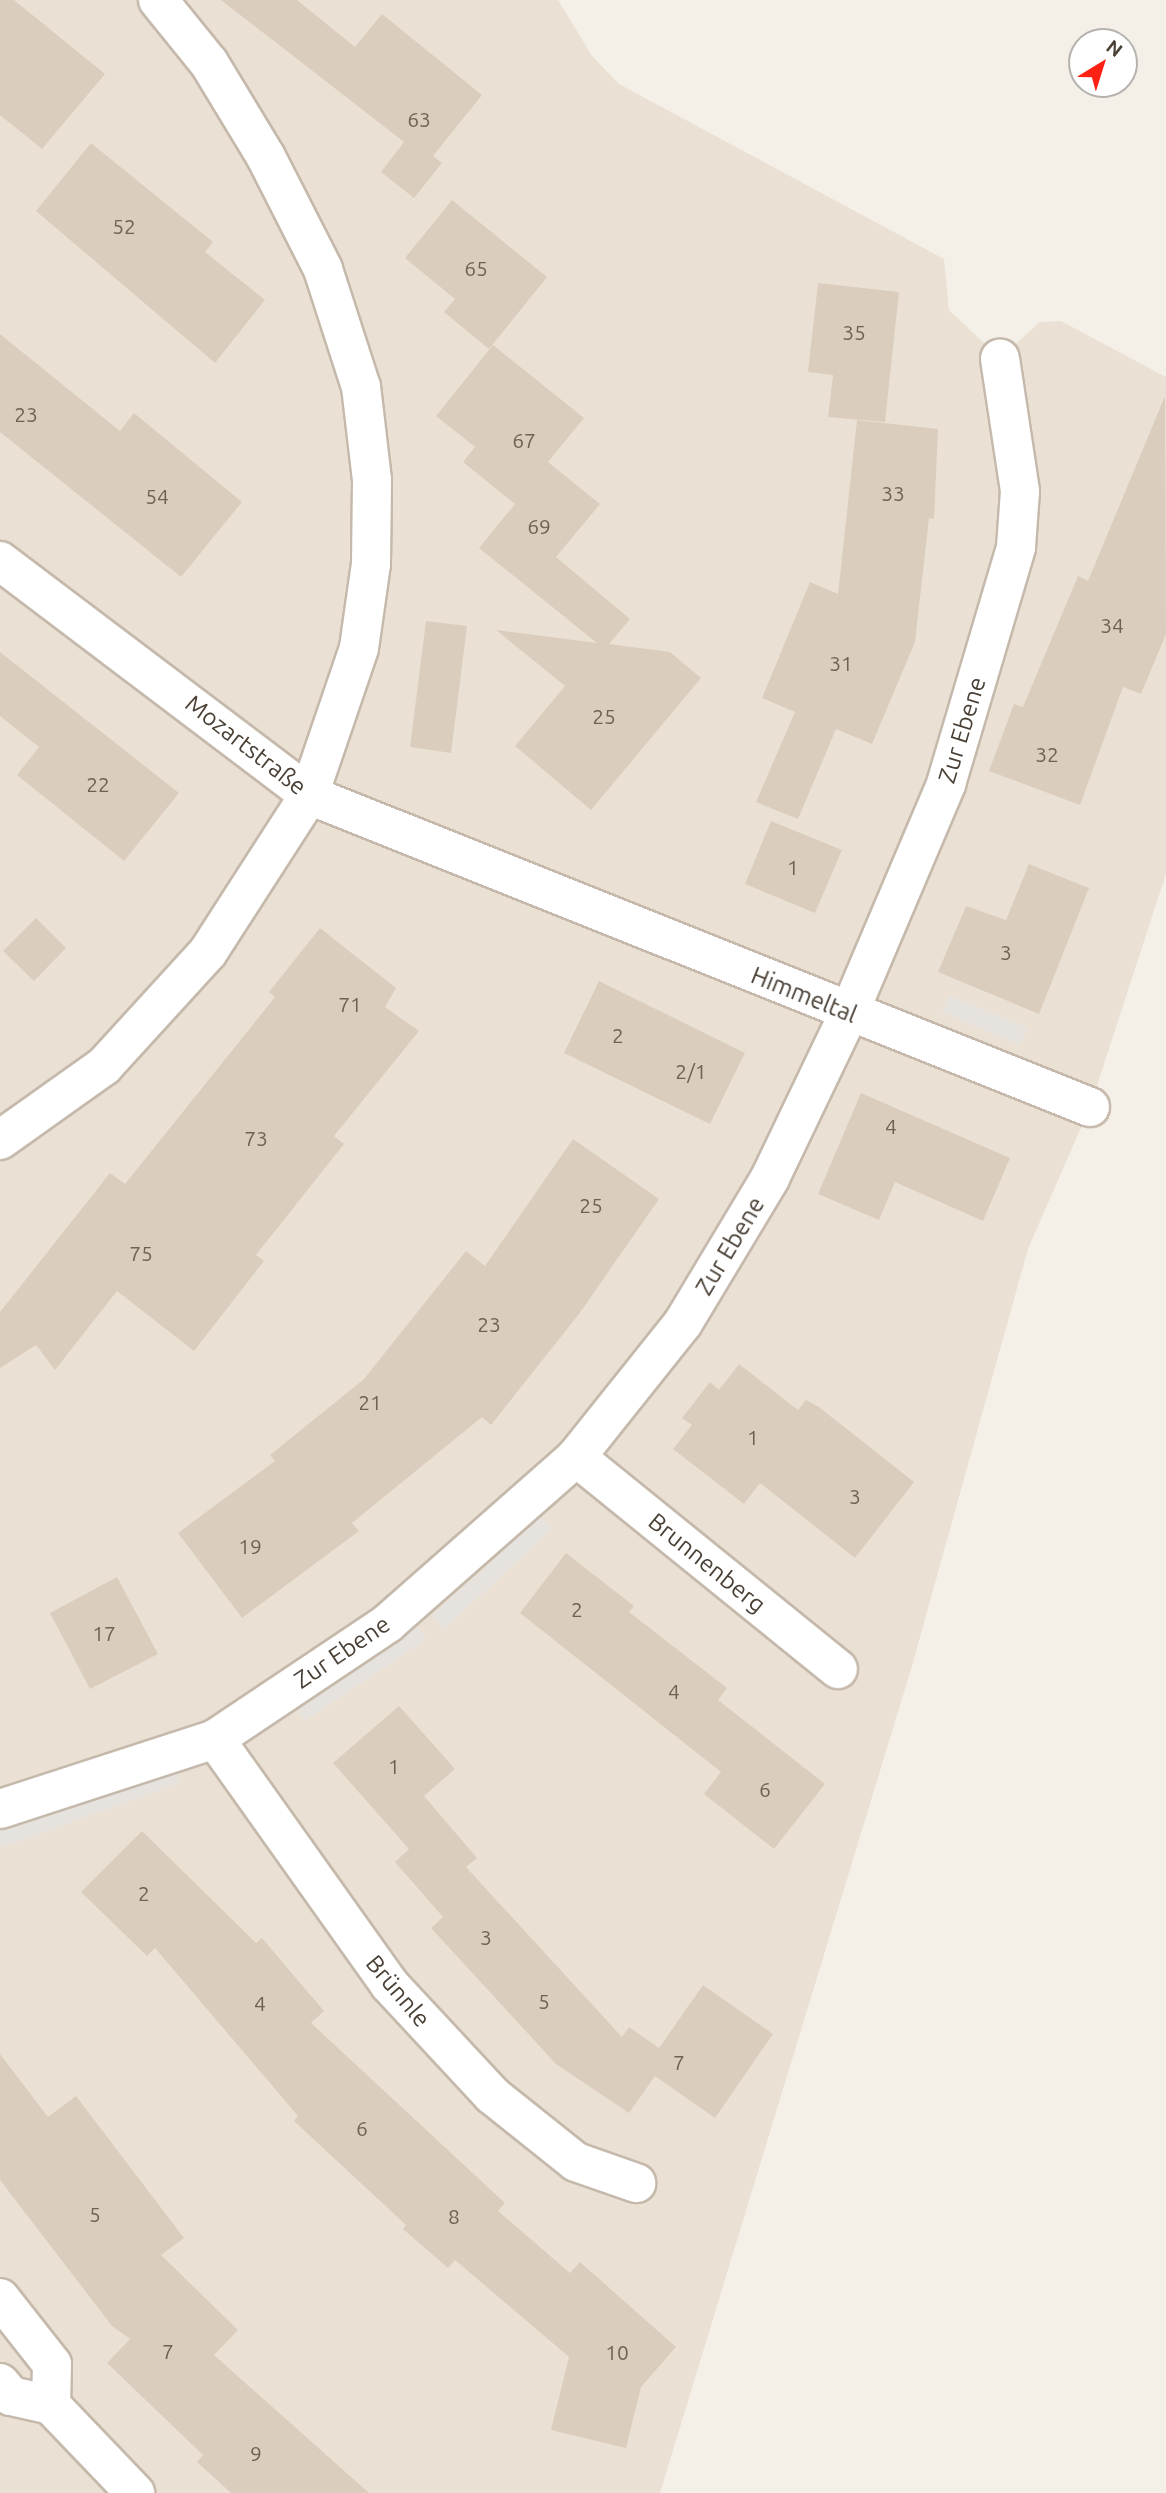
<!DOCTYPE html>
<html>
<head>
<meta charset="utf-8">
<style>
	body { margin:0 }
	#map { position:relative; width:1166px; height:2493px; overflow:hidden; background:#f5f0e7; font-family:Ubuntu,sans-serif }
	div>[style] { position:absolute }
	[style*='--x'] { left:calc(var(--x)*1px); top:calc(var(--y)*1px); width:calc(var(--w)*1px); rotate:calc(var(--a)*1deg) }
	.residential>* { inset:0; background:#eae1d4 }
	.parking>* { inset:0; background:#e6e3df }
	.building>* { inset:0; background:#dbcdbe }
	.roads { filter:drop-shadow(2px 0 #c5b9ab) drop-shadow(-2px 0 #c5b9ab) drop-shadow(0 2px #c5b9ab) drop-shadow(0 -2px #c5b9ab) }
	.street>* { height:38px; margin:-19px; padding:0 19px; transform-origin:19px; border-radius:19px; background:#fff }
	span { translate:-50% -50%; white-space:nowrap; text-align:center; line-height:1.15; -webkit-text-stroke:5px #fff; paint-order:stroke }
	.number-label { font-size:21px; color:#6e6257 }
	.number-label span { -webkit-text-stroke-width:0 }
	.street-label { font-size:24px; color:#493f35 }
	.north { position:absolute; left:1068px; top:28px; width:70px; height:70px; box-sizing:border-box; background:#fff; border:2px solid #b6b2ae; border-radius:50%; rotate:38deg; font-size:19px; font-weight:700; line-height:28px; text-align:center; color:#493f35 }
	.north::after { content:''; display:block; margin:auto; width:24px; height:32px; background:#ff2114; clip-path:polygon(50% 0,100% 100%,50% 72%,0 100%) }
</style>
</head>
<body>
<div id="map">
	<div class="residential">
		<i style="clip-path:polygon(0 0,558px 0,592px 56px,619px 84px,944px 259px,949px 310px,1000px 358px,1040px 322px,1061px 321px,1166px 377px,1166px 874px,1090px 1107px,1028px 1249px,912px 1666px,660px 2493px,0 2493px)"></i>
	</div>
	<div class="parking">
		<i style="clip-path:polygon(949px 995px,1028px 1028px,1020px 1045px,942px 1012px)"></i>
		<i style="clip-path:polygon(540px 1517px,552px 1529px,444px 1629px,432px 1616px)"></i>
		<i style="clip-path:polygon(416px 1624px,426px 1639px,305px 1721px,295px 1706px)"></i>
		<i style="clip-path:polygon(174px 1767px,180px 1783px,0 1848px,0 1828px)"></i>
	</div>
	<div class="building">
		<i style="clip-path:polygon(0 0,14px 0,105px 74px,42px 149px,0 115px)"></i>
		<i style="clip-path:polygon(221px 0,297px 0,355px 47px,382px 14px,482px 95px,433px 156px,442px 163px,414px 198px,381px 172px,404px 142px)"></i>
		<i style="clip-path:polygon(91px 143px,213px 242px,205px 252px,265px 300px,215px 363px,36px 211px)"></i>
		<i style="clip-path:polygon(452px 200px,547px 277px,489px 349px,444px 312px,455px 299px,405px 258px)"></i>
		<i style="clip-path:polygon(818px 283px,899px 292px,885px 422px,828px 417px,833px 375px,808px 372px)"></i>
		<i style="clip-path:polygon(0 334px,120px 431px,134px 413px,242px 502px,181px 577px,0 432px)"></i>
		<i style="clip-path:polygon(493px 345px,584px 418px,548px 462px,600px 504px,556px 557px,630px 619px,609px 644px,670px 652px,701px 678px,591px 810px,515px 746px,565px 686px,496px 630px,597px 643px,479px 548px,515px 504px,463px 462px,475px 447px,436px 416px)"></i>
		<i style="clip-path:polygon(1165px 396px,1166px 634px,1141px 694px,1123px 687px,1080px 805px,989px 771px,1014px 704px,1023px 707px,1078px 576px,1088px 581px)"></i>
		<i style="clip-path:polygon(857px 420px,938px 429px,934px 519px,929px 518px,915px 642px,872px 744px,836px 729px,798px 819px,756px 802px,795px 712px,762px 698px,810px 582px,838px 594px)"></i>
		<i style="clip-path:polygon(426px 621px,467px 626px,451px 753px,410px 747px)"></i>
		<i style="clip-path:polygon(0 652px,179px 793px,124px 861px,17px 775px,39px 747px,0 716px)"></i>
		<i style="clip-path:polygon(771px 821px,842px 850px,815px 913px,745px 884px)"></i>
		<i style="clip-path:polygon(1029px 864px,1089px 888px,1039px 1014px,938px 972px,966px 906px,1006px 920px)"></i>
		<i style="clip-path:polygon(36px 918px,66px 948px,34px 981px,3px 951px)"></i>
		<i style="clip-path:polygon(320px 928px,396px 988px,385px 1007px,419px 1031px,334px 1136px,344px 1144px,256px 1255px,264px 1261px,194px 1351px,117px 1291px,55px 1370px,36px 1345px,0 1368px,0 1312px,110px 1173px,125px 1184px,275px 997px,269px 992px)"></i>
		<i style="clip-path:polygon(599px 981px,745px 1053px,710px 1124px,564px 1053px)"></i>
		<i style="clip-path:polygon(861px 1093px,1010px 1158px,983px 1221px,895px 1182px,879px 1220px,818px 1194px)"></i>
		<i style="clip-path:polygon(573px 1139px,659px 1199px,579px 1314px,491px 1425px,482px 1417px,352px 1523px,359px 1531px,242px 1618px,178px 1533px,275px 1461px,270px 1455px,364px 1379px,466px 1251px,485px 1266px)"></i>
		<i style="clip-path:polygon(739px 1364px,798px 1410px,806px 1400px,819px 1407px,914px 1482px,855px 1558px,760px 1483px,744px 1504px,673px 1449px,692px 1425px,682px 1418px,710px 1382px,719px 1390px)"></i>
		<i style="clip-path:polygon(566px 1553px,634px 1606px,629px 1612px,727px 1688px,718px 1700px,825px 1784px,774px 1849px,704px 1794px,721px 1772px,520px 1613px)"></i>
		<i style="clip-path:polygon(117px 1577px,158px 1654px,90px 1689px,50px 1613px)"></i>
		<i style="clip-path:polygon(399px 1706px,455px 1769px,424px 1796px,477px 1858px,466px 1867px,622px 2037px,629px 2027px,659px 2048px,703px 1985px,773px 2034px,715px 2118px,655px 2076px,629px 2113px,556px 2064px,431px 1928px,443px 1917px,395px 1862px,409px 1849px,333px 1763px)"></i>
		<i style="clip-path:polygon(142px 1831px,256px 1943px,262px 1938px,324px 2011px,311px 2023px,505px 2203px,498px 2211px,570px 2273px,580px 2262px,676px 2347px,641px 2387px,626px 2448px,551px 2430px,569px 2357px,455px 2260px,448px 2268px,403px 2229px,406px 2225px,294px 2121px,298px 2116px,155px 1948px,147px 1956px,81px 1892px)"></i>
		<i style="clip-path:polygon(0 2054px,48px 2117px,76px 2096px,184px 2238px,161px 2255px,238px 2330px,214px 2355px,369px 2493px,231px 2493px,197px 2462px,203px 2455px,107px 2363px,130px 2339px,112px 2326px,0 2180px)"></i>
	</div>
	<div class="roads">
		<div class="street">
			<i style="--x:0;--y:561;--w:388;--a:37.1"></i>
			<i style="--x:309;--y:795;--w:841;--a:21.78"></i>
			<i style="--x:0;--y:1140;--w:128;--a:-35.4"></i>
			<i style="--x:104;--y:1066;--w:154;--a:-47.6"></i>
			<i style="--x:208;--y:952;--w:187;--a:-57.2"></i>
			<i style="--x:309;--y:795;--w:155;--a:-71.2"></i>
			<i style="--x:359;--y:648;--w:85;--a:-81.9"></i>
			<i style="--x:371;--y:564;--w:84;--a:-89.3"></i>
			<i style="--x:372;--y:480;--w:94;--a:-96.7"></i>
			<i style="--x:361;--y:387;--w:124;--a:-107.9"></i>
			<i style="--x:323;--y:269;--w:126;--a:-117"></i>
			<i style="--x:266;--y:157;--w:110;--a:-121.2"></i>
			<i style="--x:209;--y:63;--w:81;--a:-129"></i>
			<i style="--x:576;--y:1457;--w:337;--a:39"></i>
			<i style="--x:215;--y:1739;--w:301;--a:54.6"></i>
			<i style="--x:389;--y:1984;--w:151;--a:47.1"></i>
			<i style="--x:492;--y:2095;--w:107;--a:38.6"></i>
			<i style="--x:576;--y:2162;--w:64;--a:19.3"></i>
			<i style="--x:0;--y:1809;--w:226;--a:-18"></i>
			<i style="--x:215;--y:1739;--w:208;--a:-33.8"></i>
			<i style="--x:388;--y:1623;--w:251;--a:-41.4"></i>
			<i style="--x:576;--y:1457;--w:171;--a:-51.4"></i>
			<i style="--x:683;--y:1323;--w:169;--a:-59"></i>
			<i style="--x:770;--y:1178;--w:183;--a:-64.4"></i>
			<i style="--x:849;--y:1013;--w:249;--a:-67"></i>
			<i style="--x:946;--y:784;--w:247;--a:-73.5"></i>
			<i style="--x:1016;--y:547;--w:56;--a:-85.9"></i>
			<i style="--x:1020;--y:491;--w:134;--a:-98.6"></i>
			<i style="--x:0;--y:2298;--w:84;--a:51.8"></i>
			<i style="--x:52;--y:2364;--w:41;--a:91.4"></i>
			<i style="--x:0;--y:2383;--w:17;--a:50"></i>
			<i style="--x:11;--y:2396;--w:41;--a:12.7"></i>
			<i style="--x:51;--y:2405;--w:122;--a:46.3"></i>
		</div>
	</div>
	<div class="number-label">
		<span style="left:419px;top:119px">63</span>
		<span style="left:124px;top:226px">52</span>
		<span style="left:476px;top:268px">65</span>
		<span style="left:854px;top:332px">35</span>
		<span style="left:26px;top:414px">23</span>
		<span style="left:524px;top:440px">67</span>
		<span style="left:893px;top:493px">33</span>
		<span style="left:157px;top:496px">54</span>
		<span style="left:539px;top:526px">69</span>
		<span style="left:1112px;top:625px">34</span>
		<span style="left:841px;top:663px">31</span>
		<span style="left:604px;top:716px">25</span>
		<span style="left:1047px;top:754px">32</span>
		<span style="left:98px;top:784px">22</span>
		<span style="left:793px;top:867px">1</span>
		<span style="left:1006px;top:952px">3</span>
		<span style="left:350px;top:1004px">71</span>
		<span style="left:618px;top:1035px">2</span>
		<span style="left:691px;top:1071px">2/1</span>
		<span style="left:891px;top:1126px">4</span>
		<span style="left:256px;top:1138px">73</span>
		<span style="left:591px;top:1205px">25</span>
		<span style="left:141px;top:1253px">75</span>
		<span style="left:489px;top:1324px">23</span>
		<span style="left:370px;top:1402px">21</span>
		<span style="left:753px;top:1437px">1</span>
		<span style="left:855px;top:1496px">3</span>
		<span style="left:250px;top:1546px">19</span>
		<span style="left:577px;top:1609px">2</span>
		<span style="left:104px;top:1633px">17</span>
		<span style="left:674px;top:1691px">4</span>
		<span style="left:394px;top:1766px">1</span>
		<span style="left:765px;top:1789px">6</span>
		<span style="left:144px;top:1893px">2</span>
		<span style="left:486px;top:1937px">3</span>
		<span style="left:544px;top:2001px">5</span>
		<span style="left:260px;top:2003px">4</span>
		<span style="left:679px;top:2062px">7</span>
		<span style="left:362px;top:2128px">6</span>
		<span style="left:95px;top:2214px">5</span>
		<span style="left:454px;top:2216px">8</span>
		<span style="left:168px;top:2351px">7</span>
		<span style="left:617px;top:2352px">10</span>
		<span style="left:256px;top:2453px">9</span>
	</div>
	<div class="street-label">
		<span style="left:962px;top:730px;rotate:-73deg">Zur Ebene</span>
		<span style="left:246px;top:745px;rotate:38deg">Mozartstraße</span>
		<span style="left:804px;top:995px;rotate:22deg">Himmeltal</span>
		<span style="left:730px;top:1246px;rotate:-59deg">Zur Ebene</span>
		<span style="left:707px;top:1563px;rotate:39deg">Brunnenberg</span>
		<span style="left:342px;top:1652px;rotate:-34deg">Zur Ebene</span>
		<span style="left:398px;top:1991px;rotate:50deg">Brünnle</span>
	</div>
	<div class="north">N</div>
</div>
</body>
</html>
